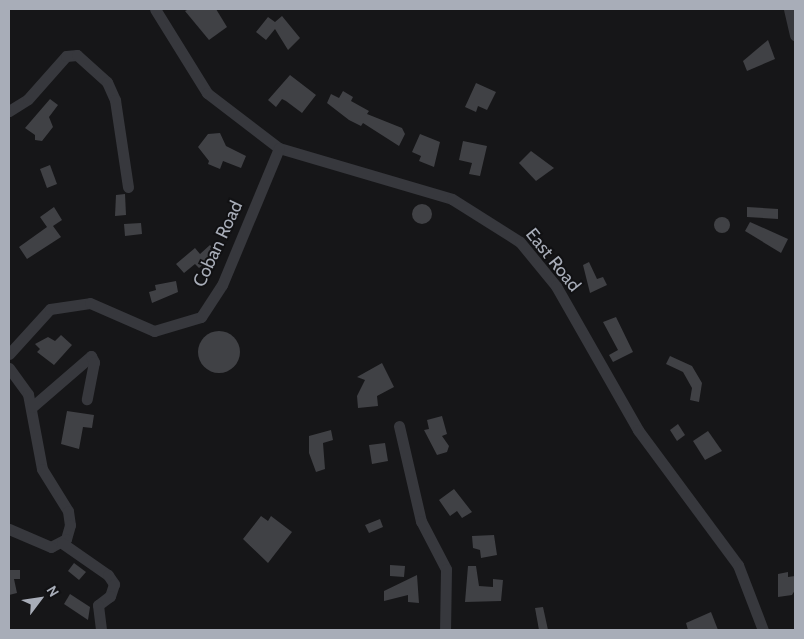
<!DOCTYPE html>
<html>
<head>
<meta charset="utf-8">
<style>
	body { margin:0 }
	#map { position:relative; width:804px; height:639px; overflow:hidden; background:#161618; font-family:Cabin,sans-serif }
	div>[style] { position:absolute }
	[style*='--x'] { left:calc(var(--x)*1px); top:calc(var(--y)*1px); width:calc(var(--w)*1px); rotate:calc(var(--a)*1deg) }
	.building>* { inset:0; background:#404145 }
	.round { border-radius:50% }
	.minor>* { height:11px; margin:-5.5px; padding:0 5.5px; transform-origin:5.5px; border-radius:5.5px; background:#37383d }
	span { translate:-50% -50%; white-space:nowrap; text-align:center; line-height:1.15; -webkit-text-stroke:4px #111113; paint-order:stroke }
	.street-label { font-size:18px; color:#a8adb8 }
	.frame { position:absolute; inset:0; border:10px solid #a8adb8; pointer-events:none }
	.north { position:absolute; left:15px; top:574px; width:50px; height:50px; -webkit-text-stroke:4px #111113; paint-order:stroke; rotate:59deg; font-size:14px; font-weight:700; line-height:20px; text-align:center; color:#a8adb8 }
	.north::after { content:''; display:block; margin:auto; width:18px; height:22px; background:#a8adb8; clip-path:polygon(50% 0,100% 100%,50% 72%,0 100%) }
</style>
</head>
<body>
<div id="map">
	<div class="building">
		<i style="clip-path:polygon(189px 9px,216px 9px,227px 27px,209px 40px,185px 11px)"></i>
		<i style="clip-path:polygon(282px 16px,300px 38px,288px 50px,275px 29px,266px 40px,256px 32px,268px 17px,275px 22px)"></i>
		<i style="clip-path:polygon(768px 40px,775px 59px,747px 71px,743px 61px)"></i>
		<i style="clip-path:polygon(290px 75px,316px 95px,302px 113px,286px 101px,282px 99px,276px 107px,268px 100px)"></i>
		<i style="clip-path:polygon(476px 83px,496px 92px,487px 110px,478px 106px,476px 112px,465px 107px)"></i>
		<i style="clip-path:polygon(343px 91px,353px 97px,351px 101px,369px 111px,367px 114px,402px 128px,405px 134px,399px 146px,363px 123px,361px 126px,349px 120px,327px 103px,331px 94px,339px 98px)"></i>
		<i style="clip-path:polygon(50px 99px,58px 105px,49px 117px,53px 127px,42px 141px,35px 140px,35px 135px,25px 128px)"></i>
		<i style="clip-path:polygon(220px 133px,226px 146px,246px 156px,241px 168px,223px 161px,220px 169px,208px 164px,209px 161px,198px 147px,208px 134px)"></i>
		<i style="clip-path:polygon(420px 134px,440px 142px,434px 167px,419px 161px,421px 156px,412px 152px)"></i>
		<i style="clip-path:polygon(463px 141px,487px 146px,480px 176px,469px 174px,472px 163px,459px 160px)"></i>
		<i style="clip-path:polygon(531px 151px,554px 168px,536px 181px,519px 163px)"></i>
		<i style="clip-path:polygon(50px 165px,57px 184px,47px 188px,40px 169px)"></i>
		<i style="clip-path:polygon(125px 194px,126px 215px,115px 216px,116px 195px)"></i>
		<i class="round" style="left:412px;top:204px;width:20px;height:20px"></i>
		<i style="clip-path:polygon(54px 207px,62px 220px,53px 226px,61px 237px,27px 259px,19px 247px,47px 227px,40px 217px)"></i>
		<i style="clip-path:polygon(747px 207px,778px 209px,778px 219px,747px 217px)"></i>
		<i class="round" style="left:714px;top:217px;width:16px;height:16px"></i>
		<i style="clip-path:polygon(750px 222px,788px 239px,781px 253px,745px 231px)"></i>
		<i style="clip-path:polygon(141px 223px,142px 234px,125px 236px,124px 224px)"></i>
		<i style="clip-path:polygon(210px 245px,217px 253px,199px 268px,195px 264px,184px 273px,176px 264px,195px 248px,200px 254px)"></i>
		<i style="clip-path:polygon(589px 262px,597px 279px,603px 277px,607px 285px,590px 293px,583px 265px)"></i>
		<i style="clip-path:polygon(176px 281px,178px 292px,152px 303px,149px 292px,156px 290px,155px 285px)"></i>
		<i style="clip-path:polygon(616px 317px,633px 352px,613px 362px,609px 355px,618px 350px,603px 322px)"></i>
		<i class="round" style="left:198px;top:331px;width:42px;height:42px"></i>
		<i style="clip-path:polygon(61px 335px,72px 345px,54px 365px,37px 352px,40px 349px,35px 344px,48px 337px,55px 341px)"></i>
		<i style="clip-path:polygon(670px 356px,692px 366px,702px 383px,699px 402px,690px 400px,692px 388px,683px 372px,666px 364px)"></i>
		<i style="clip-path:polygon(382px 363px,394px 387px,377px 396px,378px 406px,358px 408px,357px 396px,365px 380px,357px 377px)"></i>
		<i style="clip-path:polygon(67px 411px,94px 415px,92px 428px,83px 427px,79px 449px,61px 444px)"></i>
		<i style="clip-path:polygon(442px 416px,447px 434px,442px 436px,449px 446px,447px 452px,437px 455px,424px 430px,429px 429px,427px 420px)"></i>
		<i style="clip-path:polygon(678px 424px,685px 435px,677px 441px,670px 430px)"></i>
		<i style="clip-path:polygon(331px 430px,333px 440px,323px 443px,325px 469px,316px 472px,309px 453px,309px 436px)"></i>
		<i style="clip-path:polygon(708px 431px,722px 451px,705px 460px,693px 441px)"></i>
		<i style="clip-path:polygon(385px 443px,388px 461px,372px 464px,369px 445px)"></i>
		<i style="clip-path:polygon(454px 489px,472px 512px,462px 518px,457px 511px,450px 516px,439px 500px)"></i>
		<i style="clip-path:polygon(261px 516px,268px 521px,271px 516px,292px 532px,268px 563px,243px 539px)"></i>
		<i style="clip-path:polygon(380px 519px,383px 527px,369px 533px,365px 525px)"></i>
		<i style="clip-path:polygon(494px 535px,497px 555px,481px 558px,480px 550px,473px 548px,472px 536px)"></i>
		<i style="clip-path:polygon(74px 563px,86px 572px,79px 580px,68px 571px)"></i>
		<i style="clip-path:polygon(390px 565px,405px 566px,404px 577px,390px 576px)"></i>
		<i style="clip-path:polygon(468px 566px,476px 566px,479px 586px,493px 587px,493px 579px,503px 580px,501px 601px,465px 602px)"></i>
		<i style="clip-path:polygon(9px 570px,20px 570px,20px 579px,14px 579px,17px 593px,9px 595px)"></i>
		<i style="clip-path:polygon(788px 572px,788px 577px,795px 576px,795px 590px,792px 595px,778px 597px,778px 574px)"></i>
		<i style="clip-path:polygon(417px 575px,419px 603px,408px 602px,408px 595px,384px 601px,384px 591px)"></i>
		<i style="clip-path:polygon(70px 594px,90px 607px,88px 620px,64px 604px)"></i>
		<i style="clip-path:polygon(543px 607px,548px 630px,539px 630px,535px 608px)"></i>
		<i style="clip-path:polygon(711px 612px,718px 630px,688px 630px,686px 623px)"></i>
	</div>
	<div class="minor">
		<i style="--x:155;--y:9;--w:99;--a:58.2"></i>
		<i style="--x:207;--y:93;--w:91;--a:37.4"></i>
		<i style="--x:279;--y:148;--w:180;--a:16.4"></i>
		<i style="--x:452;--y:199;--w:80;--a:32.3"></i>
		<i style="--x:520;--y:242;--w:57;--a:50.7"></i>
		<i style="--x:556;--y:286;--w:166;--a:60.3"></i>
		<i style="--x:638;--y:430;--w:168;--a:53.5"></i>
		<i style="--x:738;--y:565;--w:70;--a:69"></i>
		<i style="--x:789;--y:9;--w:27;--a:77"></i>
		<i style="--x:9;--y:111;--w:22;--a:-32"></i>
		<i style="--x:28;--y:99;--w:57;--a:-48.5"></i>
		<i style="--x:66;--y:56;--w:11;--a:-5"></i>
		<i style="--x:77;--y:55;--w:40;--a:42"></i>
		<i style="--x:107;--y:82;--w:20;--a:66"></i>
		<i style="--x:115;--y:100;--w:88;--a:81.5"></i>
		<i style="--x:9;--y:354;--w:61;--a:-47.7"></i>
		<i style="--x:50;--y:309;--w:40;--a:-8.5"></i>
		<i style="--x:90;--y:303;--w:70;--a:23.6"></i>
		<i style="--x:154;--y:331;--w:49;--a:-16.6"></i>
		<i style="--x:201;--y:317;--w:38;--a:-57"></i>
		<i style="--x:222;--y:285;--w:148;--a:-67.4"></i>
		<i style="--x:9;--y:368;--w:32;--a:54"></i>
		<i style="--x:28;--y:394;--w:76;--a:79.4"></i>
		<i style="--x:42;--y:469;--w:49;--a:58.2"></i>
		<i style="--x:68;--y:511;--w:14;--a:82"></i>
		<i style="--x:70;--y:525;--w:15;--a:106"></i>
		<i style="--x:66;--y:539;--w:17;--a:152"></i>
		<i style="--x:51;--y:547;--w:46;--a:-156.8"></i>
		<i style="--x:32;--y:407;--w:78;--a:-40.8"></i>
		<i style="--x:91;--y:356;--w:7;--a:63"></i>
		<i style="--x:94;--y:362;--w:38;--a:101"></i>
		<i style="--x:399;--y:426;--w:98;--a:77"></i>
		<i style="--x:421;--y:521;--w:54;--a:62.5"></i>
		<i style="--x:446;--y:569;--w:61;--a:90.9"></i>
		<i style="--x:62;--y:543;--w:56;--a:34.8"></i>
		<i style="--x:108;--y:575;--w:11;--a:56"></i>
		<i style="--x:114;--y:584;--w:13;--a:108"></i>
		<i style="--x:110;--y:596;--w:15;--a:143"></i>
		<i style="--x:98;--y:605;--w:25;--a:83"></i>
	</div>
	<div class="street-label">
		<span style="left:218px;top:244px;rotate:-65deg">Coban Road</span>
		<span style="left:553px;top:260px;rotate:51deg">East Road</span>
	</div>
	<div class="frame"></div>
	<div class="north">N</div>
</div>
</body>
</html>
